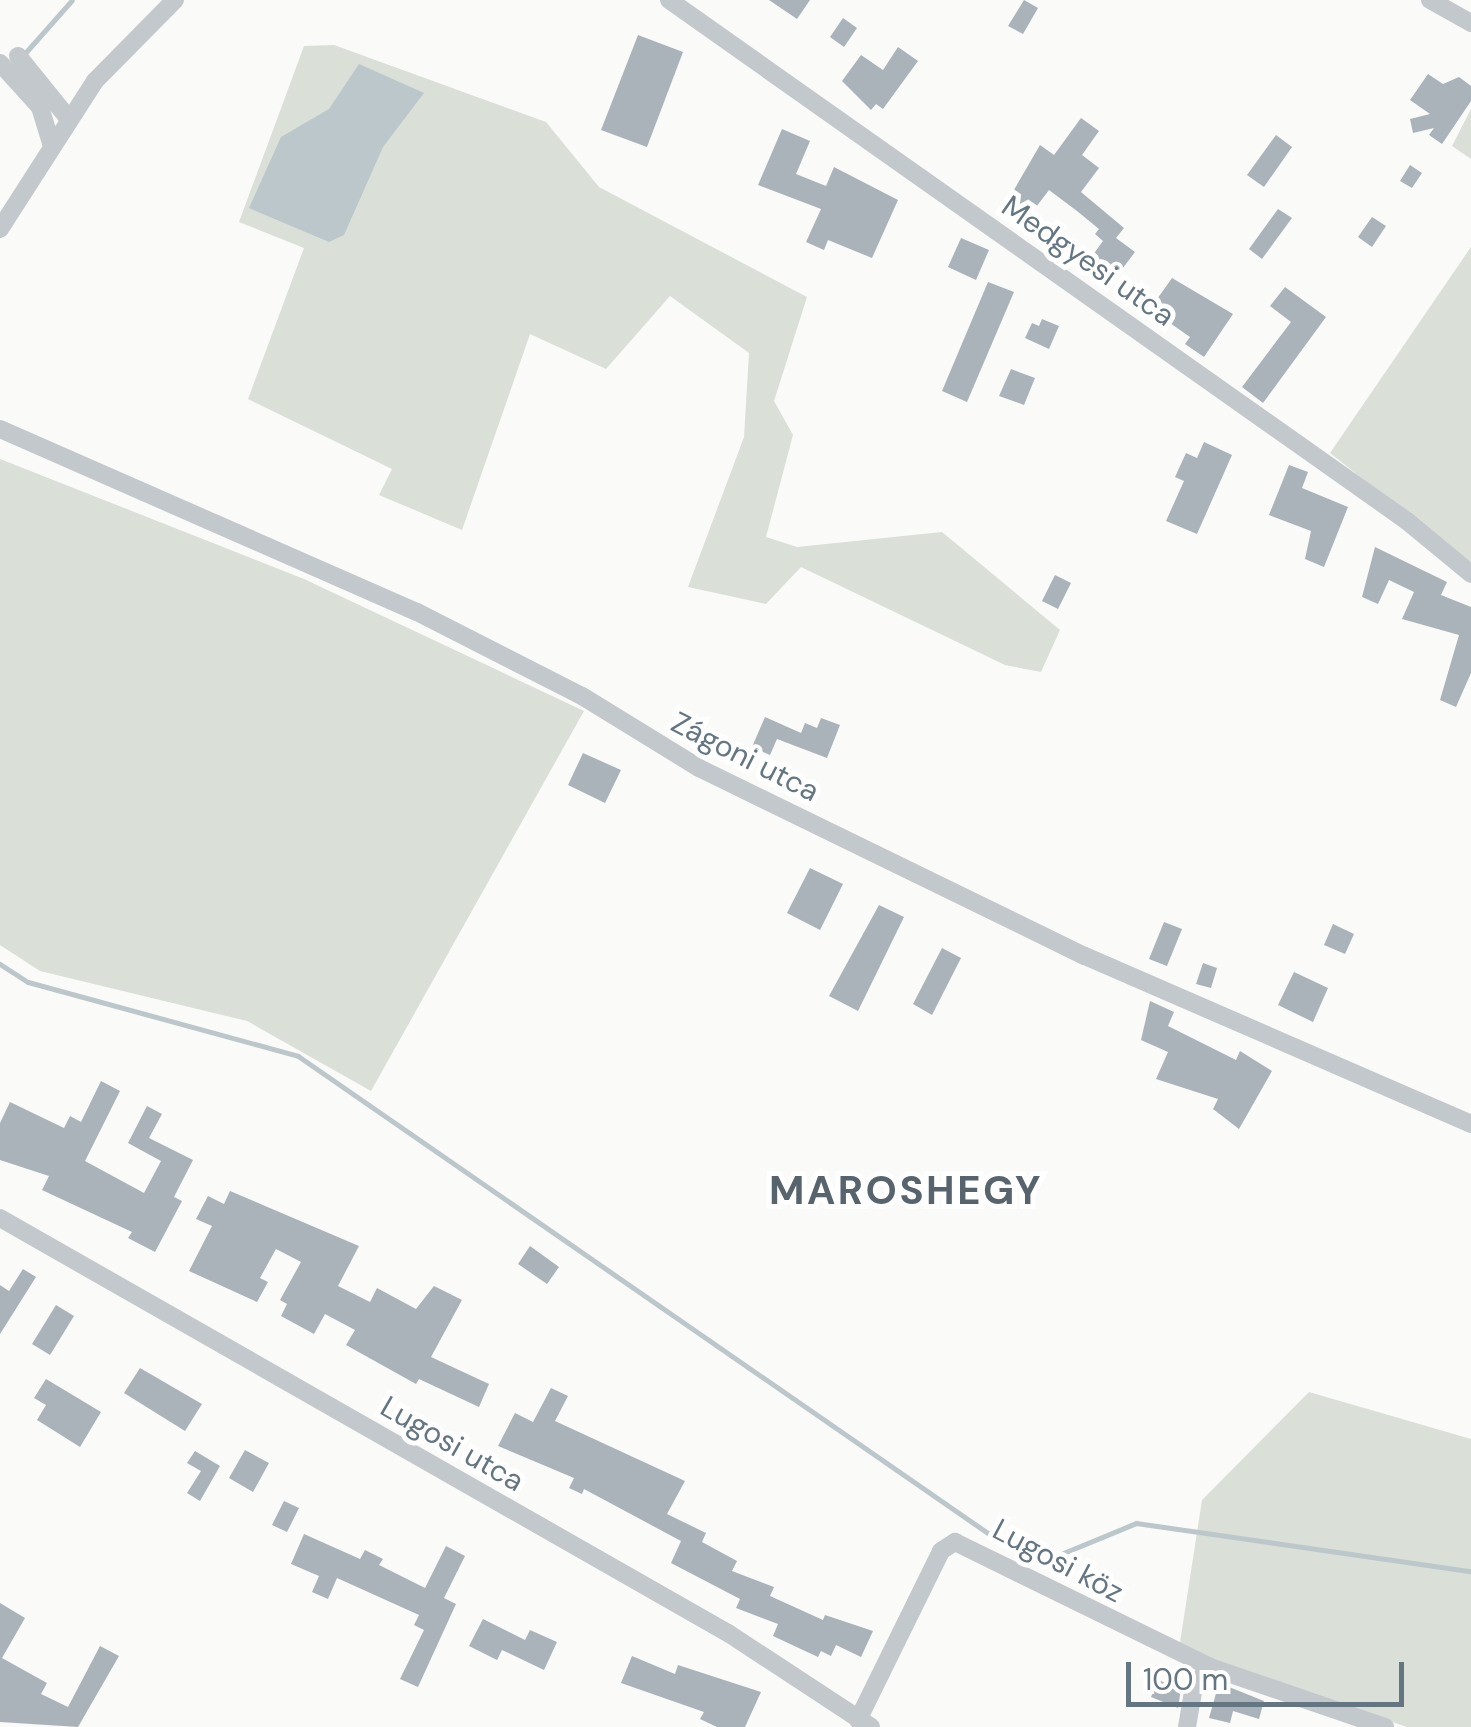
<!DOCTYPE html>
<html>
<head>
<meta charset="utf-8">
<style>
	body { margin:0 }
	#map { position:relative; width:1471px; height:1727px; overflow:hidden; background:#fafaf8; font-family:"DM Sans",sans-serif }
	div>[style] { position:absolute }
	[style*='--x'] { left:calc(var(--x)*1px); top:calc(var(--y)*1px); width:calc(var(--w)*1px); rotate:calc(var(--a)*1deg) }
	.green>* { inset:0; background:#dadfd7 }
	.water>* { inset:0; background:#bbc7cb }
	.stream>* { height:5px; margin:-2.5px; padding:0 2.5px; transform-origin:2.5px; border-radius:2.5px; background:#bbc7cb }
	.building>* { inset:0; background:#aab3b9 }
	.minor>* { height:18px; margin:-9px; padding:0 9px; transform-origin:9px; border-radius:9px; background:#c3c8cc }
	span { translate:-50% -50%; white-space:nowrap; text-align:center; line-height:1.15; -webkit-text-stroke:10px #fff; paint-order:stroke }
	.street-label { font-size:30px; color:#657683 }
	.district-label { font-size:40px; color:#57646e; font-weight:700; letter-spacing:2.5px }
	.scale { position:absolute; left:1126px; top:1662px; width:278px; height:45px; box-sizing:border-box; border:5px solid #657683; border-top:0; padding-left:12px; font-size:30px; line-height:35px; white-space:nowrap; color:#657683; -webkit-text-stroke:8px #fff; paint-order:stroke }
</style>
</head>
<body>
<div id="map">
	<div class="green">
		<i style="clip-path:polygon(334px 45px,546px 122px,599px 187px,807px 297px,774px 401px,793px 435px,766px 537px,797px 547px,942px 532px,1060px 630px,1041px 672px,1005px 665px,801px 567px,766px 604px,688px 587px,744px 437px,749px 353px,670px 296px,606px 369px,530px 334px,462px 530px,379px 495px,392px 469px,248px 399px,304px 248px,239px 222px,304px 46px)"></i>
		<i style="clip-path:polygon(1471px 109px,1471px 159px,1452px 146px)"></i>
		<i style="clip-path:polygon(1471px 247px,1471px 565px,1330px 453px)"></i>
		<i style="clip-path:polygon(0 459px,304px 579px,584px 711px,371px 1091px,247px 1021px,40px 971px,0 945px)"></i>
		<i style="clip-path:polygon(1309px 1392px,1471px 1439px,1471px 1727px,1407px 1727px,1179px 1649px,1202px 1500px)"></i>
	</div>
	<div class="water">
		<i style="clip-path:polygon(359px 64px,424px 93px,383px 147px,344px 235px,329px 242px,249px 208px,281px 137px,329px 109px)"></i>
	</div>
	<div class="stream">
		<i style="--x:26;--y:52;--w:69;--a:-48.5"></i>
		<i style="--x:0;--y:964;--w:33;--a:33"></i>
		<i style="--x:28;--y:982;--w:280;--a:15.3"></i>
		<i style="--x:298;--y:1056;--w:879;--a:34.67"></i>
		<i style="--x:1021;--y:1556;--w:24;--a:12"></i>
		<i style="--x:1044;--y:1561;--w:100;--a:-22.4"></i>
		<i style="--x:1136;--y:1523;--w:338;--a:8.2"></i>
	</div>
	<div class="building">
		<i style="clip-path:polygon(769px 0,810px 0,797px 19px)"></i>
		<i style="clip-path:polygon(1024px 0,1038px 8px,1023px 34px,1008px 26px)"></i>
		<i style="clip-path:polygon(843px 18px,857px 28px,844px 47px,830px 37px)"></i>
		<i style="clip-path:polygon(638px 35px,683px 52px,647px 147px,601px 130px)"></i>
		<i style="clip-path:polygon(898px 47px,918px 61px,883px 109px,876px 104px,871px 110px,842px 81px,861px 55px,883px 70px)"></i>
		<i style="clip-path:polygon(1428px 74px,1443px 84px,1459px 77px,1471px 86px,1471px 101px,1442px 144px,1429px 135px,1434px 128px,1413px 133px,1410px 119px,1430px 114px,1410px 100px)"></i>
		<i style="clip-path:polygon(1081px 118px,1099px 131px,1082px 155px,1099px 168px,1081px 192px,1124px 228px,1116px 238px,1135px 252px,1107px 289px,1082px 270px,1103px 241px,1095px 234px,1099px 229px,1077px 211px,1049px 190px,1024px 223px,1004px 207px,1040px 145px,1054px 155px)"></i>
		<i style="clip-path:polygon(782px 129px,810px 141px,796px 174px,826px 186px,834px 167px,898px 200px,872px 258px,828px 240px,824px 250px,806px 242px,821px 209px,758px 185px)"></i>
		<i style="clip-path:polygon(1276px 135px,1292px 147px,1264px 187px,1247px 175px)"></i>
		<i style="clip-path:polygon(1410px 165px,1422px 173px,1412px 188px,1400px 181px)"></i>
		<i style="clip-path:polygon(1278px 209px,1292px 218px,1262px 259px,1249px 249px)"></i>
		<i style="clip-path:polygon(1372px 217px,1386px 226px,1372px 247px,1358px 237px)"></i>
		<i style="clip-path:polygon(961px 238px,989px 250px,976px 280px,948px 267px)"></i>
		<i style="clip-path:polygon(1172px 278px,1233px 314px,1204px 357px,1185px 344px,1190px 337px,1150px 309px)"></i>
		<i style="clip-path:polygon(988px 282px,1014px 292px,967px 402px,942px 391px)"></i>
		<i style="clip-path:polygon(1285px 287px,1326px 317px,1263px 403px,1242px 387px,1291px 322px,1270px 306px)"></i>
		<i style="clip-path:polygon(1042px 319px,1059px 326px,1049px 349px,1025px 338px,1032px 323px,1039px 326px)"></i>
		<i style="clip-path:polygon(1011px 369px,1035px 378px,1024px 405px,999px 396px)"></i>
		<i style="clip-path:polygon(1204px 442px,1232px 455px,1197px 534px,1166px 521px,1184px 481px,1175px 477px,1186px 453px,1197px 458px)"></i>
		<i style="clip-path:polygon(1289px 465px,1308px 472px,1302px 488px,1348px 507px,1324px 567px,1305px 559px,1311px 531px,1269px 515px)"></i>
		<i style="clip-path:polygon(1375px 547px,1447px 582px,1441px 595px,1471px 607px,1471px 673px,1456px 707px,1440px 700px,1459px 635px,1402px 619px,1414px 592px,1389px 580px,1378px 604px,1362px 597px)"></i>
		<i style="clip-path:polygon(1055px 575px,1071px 583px,1058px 609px,1042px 601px)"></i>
		<i style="clip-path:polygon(765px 717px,801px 733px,805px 723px,817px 728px,821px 718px,840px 725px,827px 758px,777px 739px,770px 755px,752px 747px)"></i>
		<i style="clip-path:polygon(583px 753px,621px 770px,605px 803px,568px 785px)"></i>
		<i style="clip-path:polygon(810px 868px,843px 884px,820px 930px,787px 913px)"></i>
		<i style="clip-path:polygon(879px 905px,904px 917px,858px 1011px,829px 996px)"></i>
		<i style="clip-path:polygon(1164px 922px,1182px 929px,1167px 966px,1149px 959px)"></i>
		<i style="clip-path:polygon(1333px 924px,1354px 934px,1345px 954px,1324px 945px)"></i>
		<i style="clip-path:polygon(942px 948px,961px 958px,932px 1015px,913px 1004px)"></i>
		<i style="clip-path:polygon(1203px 963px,1217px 968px,1211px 988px,1196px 984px)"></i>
		<i style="clip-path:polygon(1294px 972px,1328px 988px,1313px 1022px,1278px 1005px)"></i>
		<i style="clip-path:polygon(1150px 1001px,1174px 1012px,1168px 1026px,1236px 1060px,1240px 1051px,1272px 1071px,1239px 1129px,1213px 1109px,1218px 1099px,1156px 1079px,1168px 1052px,1141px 1040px)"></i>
		<i style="clip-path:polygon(101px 1081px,120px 1091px,85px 1161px,144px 1193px,161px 1161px,128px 1143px,147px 1106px,162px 1114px,149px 1138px,193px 1160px,174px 1197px,182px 1201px,155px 1252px,128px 1238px,132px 1232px,42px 1190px,49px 1176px,0 1160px,0 1123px,10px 1102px,64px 1128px,70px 1116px,81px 1122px)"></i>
		<i style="clip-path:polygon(230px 1191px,359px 1246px,338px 1286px,370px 1302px,377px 1288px,416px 1309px,434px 1286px,462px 1300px,431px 1357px,489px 1384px,479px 1407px,419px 1379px,416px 1384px,346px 1345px,355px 1330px,325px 1314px,314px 1334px,281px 1316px,287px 1304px,280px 1300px,301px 1262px,276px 1249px,260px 1278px,268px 1282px,257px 1302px,189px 1271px,212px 1226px,196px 1219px,208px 1196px,224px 1204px)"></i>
		<i style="clip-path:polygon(530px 1246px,559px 1267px,547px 1284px,518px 1264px)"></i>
		<i style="clip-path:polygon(23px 1269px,36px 1277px,0 1334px,0 1285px,9px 1291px)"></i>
		<i style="clip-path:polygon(56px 1305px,74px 1316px,50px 1355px,32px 1344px)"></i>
		<i style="clip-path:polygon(140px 1368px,202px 1404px,185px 1431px,124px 1393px)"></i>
		<i style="clip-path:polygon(46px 1379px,101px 1412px,80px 1447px,37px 1420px,46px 1405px,34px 1398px)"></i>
		<i style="clip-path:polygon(551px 1388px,568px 1396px,555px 1421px,685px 1481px,667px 1514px,706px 1533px,702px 1542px,737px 1561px,732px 1571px,774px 1587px,770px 1596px,823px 1620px,825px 1615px,873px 1631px,861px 1657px,836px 1645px,831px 1656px,821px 1651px,818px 1657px,773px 1636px,778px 1624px,736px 1608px,740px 1599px,671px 1563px,681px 1541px,584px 1489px,582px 1494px,569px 1488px,574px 1478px,498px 1446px,515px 1413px,533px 1422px)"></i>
		<i style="clip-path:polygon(245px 1450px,269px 1463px,253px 1492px,229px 1478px)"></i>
		<i style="clip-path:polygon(195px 1451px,220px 1466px,200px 1501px,187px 1493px,201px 1471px,187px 1463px)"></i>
		<i style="clip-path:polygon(284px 1501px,299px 1508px,287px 1532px,272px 1525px)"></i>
		<i style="clip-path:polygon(304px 1534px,360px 1559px,365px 1550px,383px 1559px,379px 1565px,425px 1588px,446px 1546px,465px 1556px,444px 1598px,456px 1604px,418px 1687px,400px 1679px,424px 1630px,414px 1625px,419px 1615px,337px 1578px,328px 1599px,312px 1592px,319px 1576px,291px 1564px)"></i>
		<i style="clip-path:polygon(0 1603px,25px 1618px,2px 1658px,47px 1683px,41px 1694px,68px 1707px,100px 1646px,119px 1656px,78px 1727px,0 1722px)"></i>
		<i style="clip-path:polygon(483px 1619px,525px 1640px,530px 1630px,557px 1642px,544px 1670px,502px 1650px,497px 1660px,469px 1646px)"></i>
		<i style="clip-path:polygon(632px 1656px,675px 1674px,678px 1665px,761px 1692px,745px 1727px,717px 1727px,700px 1719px,704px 1712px,621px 1683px)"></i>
		<i style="clip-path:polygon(1158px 1680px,1181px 1689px,1178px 1708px,1151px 1697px)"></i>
		<i style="clip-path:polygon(1219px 1683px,1264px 1701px,1259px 1719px,1233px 1711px,1230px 1723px,1209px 1718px)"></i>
	</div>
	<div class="minor">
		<i style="--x:669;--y:0;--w:903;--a:35.22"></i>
		<i style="--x:1407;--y:521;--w:83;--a:39.6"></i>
		<i style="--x:1430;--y:0;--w:47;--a:29.3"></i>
		<i style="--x:18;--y:56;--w:80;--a:51.1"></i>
		<i style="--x:0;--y:63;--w:59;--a:47.7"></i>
		<i style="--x:40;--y:107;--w:38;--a:73"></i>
		<i style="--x:0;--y:229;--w:176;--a:-57.3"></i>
		<i style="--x:95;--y:81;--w:114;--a:-45.4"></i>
		<i style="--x:0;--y:429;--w:455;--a:23.7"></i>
		<i style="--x:417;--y:612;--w:185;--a:27"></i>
		<i style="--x:582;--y:696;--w:137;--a:31.6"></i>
		<i style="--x:699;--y:768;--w:429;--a:26"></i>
		<i style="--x:1085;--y:956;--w:421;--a:23.5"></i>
		<i style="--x:0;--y:1218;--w:838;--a:29.69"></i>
		<i style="--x:728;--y:1633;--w:171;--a:33.3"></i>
		<i style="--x:858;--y:1720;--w:188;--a:-63.8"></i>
		<i style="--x:941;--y:1551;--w:17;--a:-33"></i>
		<i style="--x:955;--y:1542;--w:284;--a:26.1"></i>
		<i style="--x:1187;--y:1727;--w:42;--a:-80.3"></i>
		<i style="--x:1194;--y:1686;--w:25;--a:-50"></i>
		<i style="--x:1210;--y:1667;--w:185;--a:18.9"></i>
	</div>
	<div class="street-label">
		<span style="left:1088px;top:261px;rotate:35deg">Medgyesi utca</span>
		<span style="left:745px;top:757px;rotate:27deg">Zágoni utca</span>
		<span style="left:452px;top:1444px;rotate:30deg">Lugosi utca</span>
		<span style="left:1058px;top:1561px;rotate:28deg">Lugosi köz</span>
	</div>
	<div class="district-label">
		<span style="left:906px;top:1190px">MAROSHEGY</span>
	</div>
	<div class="scale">100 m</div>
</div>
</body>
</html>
